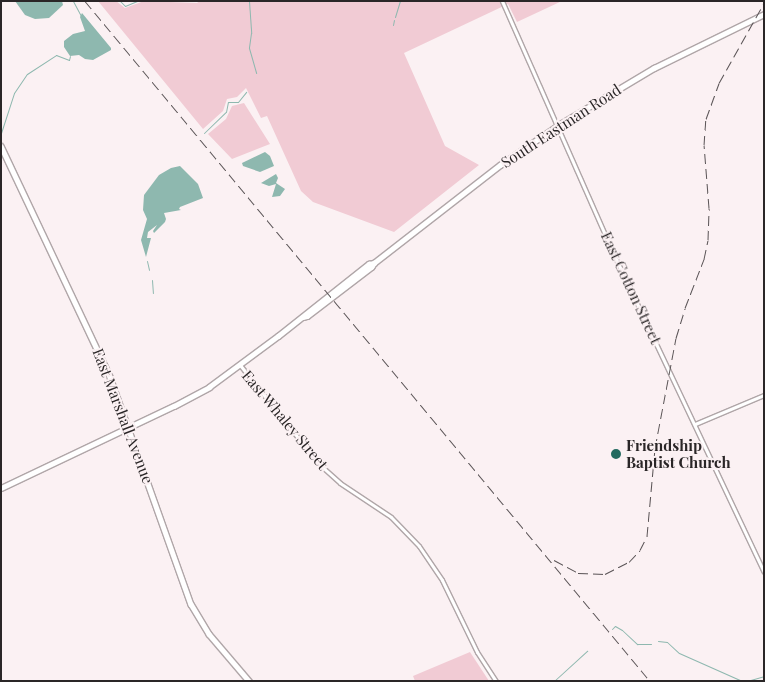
<!DOCTYPE html>
<html>
<head>
<meta charset="utf-8">
<style>
	body { margin:0 }
	#map { position:relative; width:765px; height:682px; overflow:hidden; background:#fbf1f3; font-family:"Playfair Display",serif }
	div>[style] { position:absolute }
	[style*='--x'] { left:calc(var(--x)*1px); top:calc(var(--y)*1px); width:calc(var(--w)*1px); rotate:calc(var(--a)*1deg) }
	.green>* { inset:0; background:#f1cbd4 }
	.water>* { inset:0; background:#8eb8af }
	.stream>* { height:1px; margin:-0.5px; padding:0 0.5px; transform-origin:0.5px; border-radius:0.5px; background:#8eb8af }
	.roads { filter:drop-shadow(1px 0 #b0a6a8) drop-shadow(-1px 0 #b0a6a8) drop-shadow(0 1px #b0a6a8) drop-shadow(0 -1px #b0a6a8) }
	.secondary>* { height:3px; margin:-1.5px; padding:0 1.5px; transform-origin:1.5px; border-radius:1.5px; background:#fff }
	.primary>* { height:4.5px; margin:-2.25px; padding:0 2.25px; transform-origin:2.25px; border-radius:2.25px; background:#fff }
	.rail>* { height:1px; margin-top:-0.5px; transform-origin:0; background:repeating-linear-gradient(90deg,#585254 0 10px,transparent 0 15px) }
	.dots>* { width:14px; height:14px; translate:-50% -50%; box-sizing:border-box; border:2px solid #fbf1f3; border-radius:50% }
	span { translate:-50% -50%; white-space:nowrap; text-align:center; line-height:1.15; -webkit-text-stroke:4px #fbf1f3; paint-order:stroke }
	.street-label { font-size:15px; color:#2a2627 }
	.poi-label { font-size:15px; color:#2a2627; font-weight:700 }
	.left { translate:0 -50%; text-align:left }
	.frame { position:absolute; inset:0; border:2px solid #2a2627; pointer-events:none }
</style>
</head>
<body>
<div id="map">
	<div class="green">
		<i style="clip-path:polygon(98px 1px,116px 1px,125px 8px,144px 1px,197px 3px,200px 1px,562px 1px,517px 22px,508px 4px,404px 53px,445px 146px,479px 165px,394px 232px,313px 202px,301px 191px,267px 116px,261px 118px,246px 88px,237px 97px,227px 99px,223px 111px,203px 129px)"></i>
		<i style="clip-path:polygon(244px 103px,270px 144px,232px 159px,208px 134px,226px 119px,232px 106px)"></i>
		<i style="clip-path:polygon(470px 652px,489px 681px,415px 681px,413px 676px)"></i>
	</div>
	<div class="water">
		<i style="clip-path:polygon(15px 1px,62px 1px,63px 5px,49px 18px,35px 19px,25px 15px)"></i>
		<i style="clip-path:polygon(82px 13px,111px 48px,111px 50px,93px 60px,85px 59px,79px 55px,70px 56px,64px 47px,64px 41px,73px 34px,85px 31px,80px 17px)"></i>
		<i style="clip-path:polygon(265px 152px,270px 156px,274px 166px,260px 172px,243px 166px,242px 163px)"></i>
		<i style="clip-path:polygon(180px 166px,198px 184px,203px 198px,180px 207px,179px 209px,181px 210px,164px 213px,166px 219px,165px 222px,154px 233px,153px 231px,157px 225px,148px 232px,147px 238px,151px 238px,146px 257px,141px 240px,147px 219px,143px 210px,144px 195px,159px 175px,171px 168px)"></i>
		<i style="clip-path:polygon(276px 174px,278px 178px,276px 183px,285px 189px,280px 196px,272px 197px,276px 184px,269px 186px,261px 183px)"></i>
	</div>
	<div class="stream">
		<i style="--x:73;--y:1;--w:17;--a:62"></i>
		<i style="--x:120;--y:1;--w:7;--a:45"></i>
		<i style="--x:125;--y:6;--w:13;--a:-23"></i>
		<i style="--x:249;--y:1;--w:32;--a:86"></i>
		<i style="--x:251;--y:33;--w:15;--a:98"></i>
		<i style="--x:249;--y:48;--w:26;--a:74"></i>
		<i style="--x:395;--y:17;--w:17;--a:-73"></i>
		<i style="--x:393;--y:25;--w:5;--a:-79"></i>
		<i style="--x:1;--y:133;--w:42;--a:-72"></i>
		<i style="--x:14;--y:93;--w:23;--a:-56"></i>
		<i style="--x:27;--y:74;--w:35;--a:-33"></i>
		<i style="--x:56;--y:55;--w:14;--a:21"></i>
		<i style="--x:69;--y:60;--w:4;--a:-76"></i>
		<i style="--x:204;--y:133;--w:30;--a:-44"></i>
		<i style="--x:226;--y:112;--w:10;--a:-79"></i>
		<i style="--x:228;--y:102;--w:10;--a:0"></i>
		<i style="--x:238;--y:102;--w:13;--a:-51"></i>
		<i style="--x:147;--y:261;--w:9;--a:77"></i>
		<i style="--x:152;--y:280;--w:13;--a:86"></i>
		<i style="--x:612;--y:629;--w:4;--a:-45"></i>
		<i style="--x:615;--y:626;--w:8;--a:30"></i>
		<i style="--x:622;--y:630;--w:21;--a:43"></i>
		<i style="--x:637;--y:644;--w:14;--a:0"></i>
		<i style="--x:658;--y:641;--w:9;--a:6"></i>
		<i style="--x:667;--y:642;--w:16;--a:43"></i>
		<i style="--x:679;--y:653;--w:69;--a:24"></i>
		<i style="--x:554;--y:681;--w:45;--a:-42.3"></i>
		<i style="--x:747;--y:681;--w:18;--a:-16"></i>
	</div>
	<div class="roads">
		<div class="secondary">
			<i style="--x:502;--y:1;--w:280;--a:66.2"></i>
			<i style="--x:615;--y:257;--w:348;--a:64.7"></i>
			<i style="--x:240;--y:365;--w:127;--a:51.4"></i>
			<i style="--x:319;--y:464;--w:28;--a:42"></i>
			<i style="--x:340;--y:483;--w:61;--a:33.7"></i>
			<i style="--x:391;--y:517;--w:40;--a:46"></i>
			<i style="--x:419;--y:546;--w:41;--a:55.9"></i>
			<i style="--x:442;--y:580;--w:80;--a:64.1"></i>
			<i style="--x:477;--y:652;--w:35;--a:57"></i>
			<i style="--x:695;--y:424;--w:75;--a:-22.8"></i>
		</div>
		<div class="primary">
			<i style="--x:1;--y:146;--w:255;--a:64.7"></i>
			<i style="--x:110;--y:377;--w:241;--a:70.4"></i>
			<i style="--x:191;--y:604;--w:35;--a:59"></i>
			<i style="--x:209;--y:634;--w:62;--a:49.6"></i>
			<i style="--x:303;--y:317;--w:4;--a:-14"></i>
			<i style="--x:307;--y:316;--w:81;--a:-37.4"></i>
			<i style="--x:371;--y:267;--w:5;--a:-53"></i>
			<i style="--x:1;--y:488;--w:191;--a:-25.4"></i>
			<i style="--x:174;--y:406;--w:40;--a:-28"></i>
			<i style="--x:209;--y:387;--w:86;--a:-36.5"></i>
			<i style="--x:278;--y:336;--w:116;--a:-38.4"></i>
			<i style="--x:369;--y:264;--w:5;--a:-11"></i>
			<i style="--x:374;--y:263;--w:160;--a:-37.9"></i>
			<i style="--x:500;--y:165;--w:69;--a:-34.4"></i>
			<i style="--x:557;--y:126;--w:113;--a:-30.9"></i>
			<i style="--x:654;--y:68;--w:123;--a:-26.1"></i>
		</div>
	</div>
	<div class="rail">
		<i style="--x:85;--y:1;--w:884;--a:50.28"></i>
		<i style="--x:554;--y:560;--w:27;--a:28"></i>
		<i style="--x:578;--y:573;--w:27;--a:2"></i>
		<i style="--x:605;--y:574;--w:27;--a:-27"></i>
		<i style="--x:629;--y:562;--w:16;--a:-47"></i>
		<i style="--x:640;--y:550;--w:16;--a:-63"></i>
		<i style="--x:647;--y:536;--w:88;--a:-84.8"></i>
		<i style="--x:655;--y:448;--w:112;--a:-79.2"></i>
		<i style="--x:676;--y:338;--w:31;--a:-73"></i>
		<i style="--x:685;--y:308;--w:53;--a:-68.8"></i>
		<i style="--x:704;--y:259;--w:19;--a:-78"></i>
		<i style="--x:708;--y:240;--w:32;--a:-88"></i>
		<i style="--x:709;--y:208;--w:63;--a:-94.5"></i>
		<i style="--x:704;--y:145;--w:26;--a:-86"></i>
		<i style="--x:706;--y:119;--w:38;--a:-70"></i>
		<i style="--x:719;--y:83;--w:92;--a:-60.6"></i>
	</div>
	<div class="dots">
		<i style="left:616px;top:454px;background:#236a5f"></i>
	</div>
	<div class="street-label">
		<span style="left:561px;top:126px;rotate:-33deg">South Eastman Road</span>
		<span style="left:631px;top:288px;rotate:65deg">East Cotton Street</span>
		<span style="left:123px;top:416px;rotate:69deg">East Marshall Avenue</span>
		<span style="left:285px;top:420px;rotate:50deg">East Whaley Street</span>
	</div>
	<div class="poi-label">
		<span class="left" style="left:626px;top:454px">Friendship<br>Baptist Church</span>
	</div>
	<div class="frame"></div>
</div>
</body>
</html>
